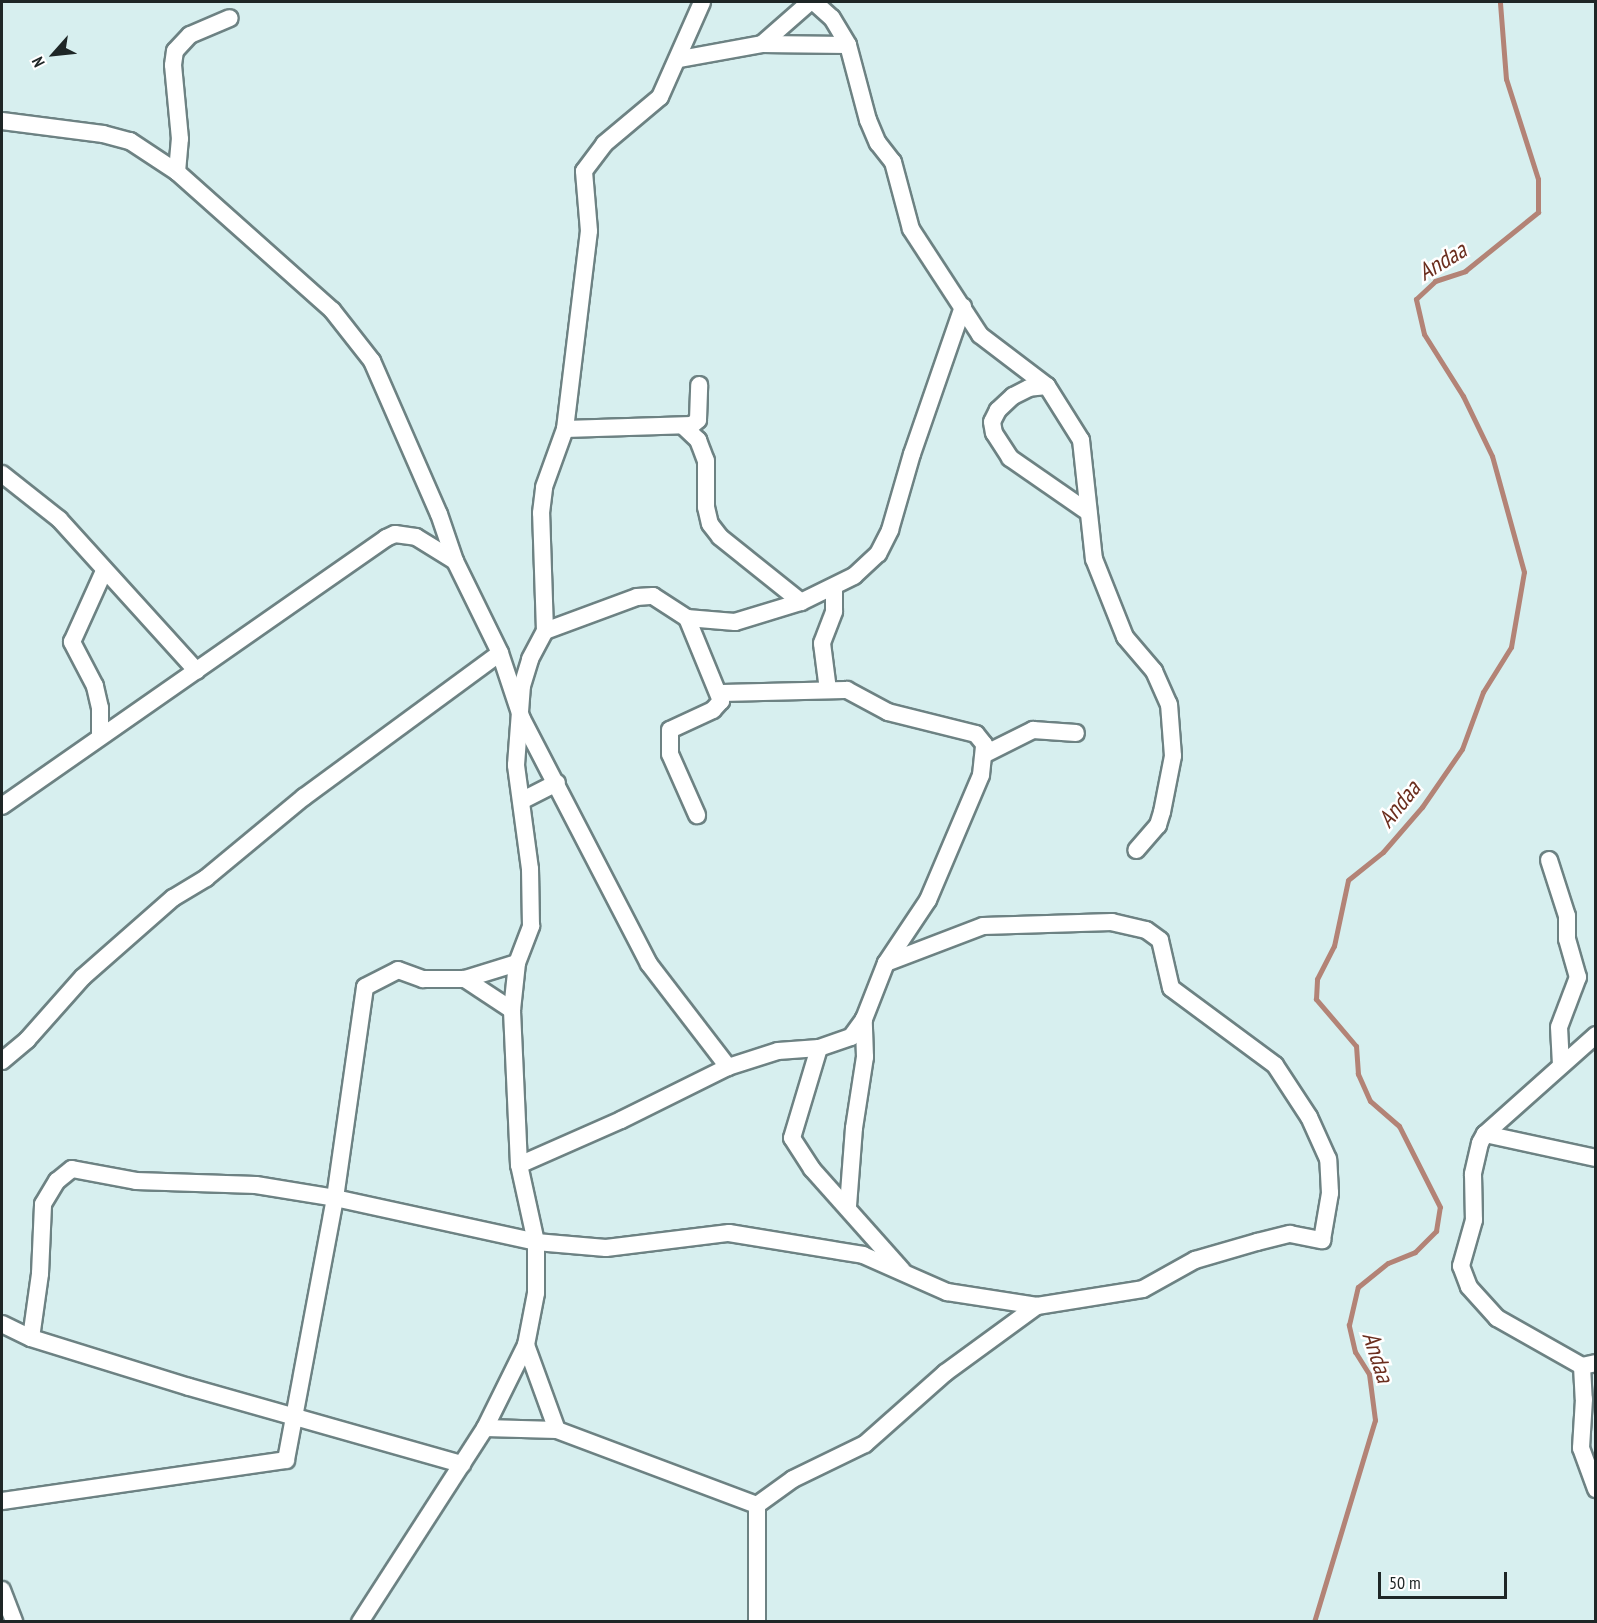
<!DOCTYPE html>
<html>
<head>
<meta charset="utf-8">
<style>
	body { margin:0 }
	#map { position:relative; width:1597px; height:1623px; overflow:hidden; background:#d7efef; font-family:"PT Sans Narrow",sans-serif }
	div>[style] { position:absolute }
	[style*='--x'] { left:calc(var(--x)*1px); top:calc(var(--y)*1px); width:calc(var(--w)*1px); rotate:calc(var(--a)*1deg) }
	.stream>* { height:5px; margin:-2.5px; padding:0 2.5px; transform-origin:2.5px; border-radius:2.5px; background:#b38376 }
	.roads { filter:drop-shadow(2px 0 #6d8283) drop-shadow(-2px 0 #6d8283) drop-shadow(0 2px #6d8283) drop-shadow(0 -2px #6d8283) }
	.minor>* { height:16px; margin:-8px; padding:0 8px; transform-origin:8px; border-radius:8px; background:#fff }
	span { translate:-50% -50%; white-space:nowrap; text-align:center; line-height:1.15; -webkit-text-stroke:5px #fff; paint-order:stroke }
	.water-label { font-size:24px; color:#6b2e1e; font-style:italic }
	.frame { position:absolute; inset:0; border:3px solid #1e2626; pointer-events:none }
	.north { position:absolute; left:24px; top:24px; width:60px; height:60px; -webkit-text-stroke:4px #fff; paint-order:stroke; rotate:243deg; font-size:16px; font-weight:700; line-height:24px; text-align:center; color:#1e2626 }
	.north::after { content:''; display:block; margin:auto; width:21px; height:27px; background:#1e2626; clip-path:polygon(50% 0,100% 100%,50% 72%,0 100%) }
	.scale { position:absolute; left:1378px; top:1572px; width:129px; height:27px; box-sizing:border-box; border:3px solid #1e2626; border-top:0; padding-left:8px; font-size:18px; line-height:21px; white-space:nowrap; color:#1e2626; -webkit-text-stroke:4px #fff; paint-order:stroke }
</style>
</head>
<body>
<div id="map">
	<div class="stream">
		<i style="--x:1314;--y:1622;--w:211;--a:-73.2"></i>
		<i style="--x:1375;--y:1420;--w:46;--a:-97.4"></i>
		<i style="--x:1369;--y:1374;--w:26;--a:-122"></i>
		<i style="--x:1355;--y:1352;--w:28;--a:-103"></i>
		<i style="--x:1349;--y:1325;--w:39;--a:-77"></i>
		<i style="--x:1358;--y:1287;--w:38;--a:-39"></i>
		<i style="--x:1388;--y:1263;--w:29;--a:-22"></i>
		<i style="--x:1415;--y:1252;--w:30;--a:-45"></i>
		<i style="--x:1436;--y:1231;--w:24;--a:-81"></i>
		<i style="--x:1440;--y:1207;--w:91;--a:-116.8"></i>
		<i style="--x:1399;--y:1126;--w:38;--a:-139"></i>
		<i style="--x:1370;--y:1101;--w:30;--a:-114"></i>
		<i style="--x:1358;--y:1074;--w:28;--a:-94"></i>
		<i style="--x:1356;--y:1046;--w:62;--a:-130.4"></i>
		<i style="--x:1316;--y:999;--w:20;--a:-87"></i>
		<i style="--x:1317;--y:979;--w:37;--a:-63"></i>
		<i style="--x:1334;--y:946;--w:67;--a:-78"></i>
		<i style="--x:1348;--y:880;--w:45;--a:-38.7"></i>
		<i style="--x:1383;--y:852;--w:60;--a:-49.1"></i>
		<i style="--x:1422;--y:807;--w:70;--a:-55.4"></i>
		<i style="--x:1462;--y:749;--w:61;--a:-69.8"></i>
		<i style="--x:1483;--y:692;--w:53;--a:-58.1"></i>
		<i style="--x:1511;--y:647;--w:76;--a:-80.2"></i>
		<i style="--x:1524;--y:572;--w:120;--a:-105.4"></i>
		<i style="--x:1492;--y:456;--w:67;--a:-115.8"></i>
		<i style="--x:1463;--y:396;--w:73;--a:-122.2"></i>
		<i style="--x:1424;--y:334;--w:36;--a:-103"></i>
		<i style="--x:1416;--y:299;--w:26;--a:-43"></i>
		<i style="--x:1435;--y:281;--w:32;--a:-18"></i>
		<i style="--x:1465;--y:271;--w:94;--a:-38.9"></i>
		<i style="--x:1538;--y:212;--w:33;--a:-90"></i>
		<i style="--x:1538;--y:179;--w:105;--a:-107.7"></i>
		<i style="--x:1506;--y:79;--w:77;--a:-94.5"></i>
	</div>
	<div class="roads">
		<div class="minor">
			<i style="--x:814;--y:2;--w:24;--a:42"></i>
			<i style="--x:832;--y:18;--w:31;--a:59"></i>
			<i style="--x:848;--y:45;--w:78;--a:75.1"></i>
			<i style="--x:868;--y:120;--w:25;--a:67"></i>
			<i style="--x:878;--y:143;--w:24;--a:52"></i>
			<i style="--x:893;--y:162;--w:69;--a:75"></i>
			<i style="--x:911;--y:229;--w:126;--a:56.9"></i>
			<i style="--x:980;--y:335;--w:84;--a:37.3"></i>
			<i style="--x:1047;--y:386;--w:64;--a:57.8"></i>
			<i style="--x:1081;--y:440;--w:120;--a:83.8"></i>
			<i style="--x:1094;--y:559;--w:84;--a:68.3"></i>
			<i style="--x:1125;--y:637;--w:45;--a:49.5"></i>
			<i style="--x:1154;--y:671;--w:36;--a:66"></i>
			<i style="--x:1169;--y:704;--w:52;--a:85.6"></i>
			<i style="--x:1173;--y:756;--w:57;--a:101.1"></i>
			<i style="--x:1162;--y:812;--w:14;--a:107"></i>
			<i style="--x:1158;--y:825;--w:33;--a:131"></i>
			<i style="--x:762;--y:44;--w:64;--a:-41.2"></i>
			<i style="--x:680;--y:59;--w:83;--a:-10.4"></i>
			<i style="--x:762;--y:44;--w:86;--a:0.7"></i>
			<i style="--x:2;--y:121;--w:102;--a:7.3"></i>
			<i style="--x:103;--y:134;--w:28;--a:15"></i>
			<i style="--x:130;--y:141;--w:56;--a:33.4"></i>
			<i style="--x:177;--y:172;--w:208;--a:41.7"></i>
			<i style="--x:332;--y:310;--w:65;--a:51.9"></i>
			<i style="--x:372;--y:361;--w:167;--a:66.4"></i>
			<i style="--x:439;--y:514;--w:50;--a:71.2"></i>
			<i style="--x:455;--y:561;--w:102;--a:63.9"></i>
			<i style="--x:500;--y:653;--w:70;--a:71.6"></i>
			<i style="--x:522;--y:719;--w:276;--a:62.6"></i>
			<i style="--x:649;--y:964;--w:130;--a:52.5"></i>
			<i style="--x:177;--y:172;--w:33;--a:-85"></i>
			<i style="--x:180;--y:139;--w:74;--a:-95.4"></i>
			<i style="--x:173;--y:65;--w:14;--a:-82"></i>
			<i style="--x:175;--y:51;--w:22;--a:-47"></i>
			<i style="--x:190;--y:35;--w:43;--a:-23"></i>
			<i style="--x:1047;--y:386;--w:18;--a:174"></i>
			<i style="--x:1029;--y:388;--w:18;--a:153"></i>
			<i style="--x:1013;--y:396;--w:21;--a:137"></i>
			<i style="--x:998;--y:410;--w:13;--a:117"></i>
			<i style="--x:992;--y:422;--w:11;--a:80"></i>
			<i style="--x:994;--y:433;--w:30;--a:57"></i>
			<i style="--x:1010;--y:458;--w:95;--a:34.7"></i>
			<i style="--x:683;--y:426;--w:21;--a:43"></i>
			<i style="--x:698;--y:440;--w:22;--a:69"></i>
			<i style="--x:706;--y:461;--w:46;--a:90"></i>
			<i style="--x:706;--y:507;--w:17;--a:77"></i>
			<i style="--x:710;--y:524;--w:16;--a:52"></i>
			<i style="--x:720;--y:537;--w:104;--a:38.7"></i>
			<i style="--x:565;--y:429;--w:127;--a:-1.8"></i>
			<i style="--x:692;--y:425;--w:8;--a:-40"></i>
			<i style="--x:698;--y:420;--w:35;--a:-88"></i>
			<i style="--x:2;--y:474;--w:73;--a:38.3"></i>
			<i style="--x:59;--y:519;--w:205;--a:47.8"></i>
			<i style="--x:687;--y:618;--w:90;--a:67.7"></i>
			<i style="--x:721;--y:701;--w:12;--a:132"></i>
			<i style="--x:713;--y:710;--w:47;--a:155.1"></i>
			<i style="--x:670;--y:730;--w:24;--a:90"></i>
			<i style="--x:670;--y:754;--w:67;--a:66.1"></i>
			<i style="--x:545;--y:631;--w:118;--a:-91.9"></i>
			<i style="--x:541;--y:513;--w:26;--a:-83"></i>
			<i style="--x:544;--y:487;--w:62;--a:-70.1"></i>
			<i style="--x:565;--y:429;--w:199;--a:-83.1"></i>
			<i style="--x:589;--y:231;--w:60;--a:-94.8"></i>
			<i style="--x:584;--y:171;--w:34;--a:-53"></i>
			<i style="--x:604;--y:144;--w:73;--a:-40"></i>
			<i style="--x:660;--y:97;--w:104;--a:-66.1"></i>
			<i style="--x:828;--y:690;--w:47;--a:-97.3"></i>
			<i style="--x:822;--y:643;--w:34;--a:-69"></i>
			<i style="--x:834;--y:611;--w:22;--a:-90"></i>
			<i style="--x:100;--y:736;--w:28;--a:-90"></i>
			<i style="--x:100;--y:708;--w:23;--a:-103"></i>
			<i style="--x:95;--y:686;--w:50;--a:-117.6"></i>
			<i style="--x:72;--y:642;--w:78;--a:-65.7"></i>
			<i style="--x:985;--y:754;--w:54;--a:-26.6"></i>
			<i style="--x:1033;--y:730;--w:43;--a:4"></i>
			<i style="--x:523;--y:800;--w:38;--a:-27"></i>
			<i style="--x:2;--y:806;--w:468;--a:-34.9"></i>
			<i style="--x:386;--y:538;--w:10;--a:-24"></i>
			<i style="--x:395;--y:534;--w:21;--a:8"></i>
			<i style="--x:416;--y:537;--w:46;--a:31.6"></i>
			<i style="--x:1549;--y:860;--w:59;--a:72.2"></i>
			<i style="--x:1567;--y:916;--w:23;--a:90"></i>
			<i style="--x:1567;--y:939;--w:40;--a:74"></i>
			<i style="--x:1578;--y:977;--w:53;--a:110.8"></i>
			<i style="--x:1559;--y:1027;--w:37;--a:87"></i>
			<i style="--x:465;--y:979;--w:56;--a:33.4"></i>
			<i style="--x:1596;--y:1035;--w:149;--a:138.3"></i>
			<i style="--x:1485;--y:1134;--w:10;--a:119"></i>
			<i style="--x:1480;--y:1143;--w:32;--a:103"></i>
			<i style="--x:1473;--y:1174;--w:46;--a:88.8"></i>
			<i style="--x:1474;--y:1220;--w:48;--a:105.8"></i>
			<i style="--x:1461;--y:1266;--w:22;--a:69"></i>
			<i style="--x:1469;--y:1287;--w:42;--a:47.9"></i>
			<i style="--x:1497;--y:1318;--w:98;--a:29.5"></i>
			<i style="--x:1582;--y:1366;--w:14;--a:-12"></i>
			<i style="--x:819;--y:1048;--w:94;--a:106.7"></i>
			<i style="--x:792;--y:1138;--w:37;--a:57"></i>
			<i style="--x:812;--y:1169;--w:135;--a:48.3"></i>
			<i style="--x:2;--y:1061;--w:33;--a:-40"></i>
			<i style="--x:27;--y:1040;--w:84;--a:-48.4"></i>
			<i style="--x:83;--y:977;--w:120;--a:-41.3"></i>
			<i style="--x:173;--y:898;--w:39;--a:-31"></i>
			<i style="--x:206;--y:878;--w:127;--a:-39.6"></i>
			<i style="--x:304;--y:797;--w:243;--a:-36.3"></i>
			<i style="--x:1485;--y:1134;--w:114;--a:12.2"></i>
			<i style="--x:519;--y:1165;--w:111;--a:-23.8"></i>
			<i style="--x:621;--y:1120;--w:119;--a:-26.4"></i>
			<i style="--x:728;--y:1067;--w:52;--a:-17.7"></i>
			<i style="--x:778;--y:1051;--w:41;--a:-4.2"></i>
			<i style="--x:819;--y:1048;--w:34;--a:-19"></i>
			<i style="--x:851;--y:1037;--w:22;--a:-54"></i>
			<i style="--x:864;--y:1019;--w:60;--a:-68.6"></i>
			<i style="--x:886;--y:963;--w:76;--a:-56.3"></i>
			<i style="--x:928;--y:900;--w:136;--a:-67"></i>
			<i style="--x:981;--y:775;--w:31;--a:-84"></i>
			<i style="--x:984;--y:744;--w:13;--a:-129"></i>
			<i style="--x:976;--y:734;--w:91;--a:-166"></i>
			<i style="--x:888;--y:712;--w:47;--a:-151.8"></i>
			<i style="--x:847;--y:690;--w:127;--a:178.6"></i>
			<i style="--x:848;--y:1206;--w:78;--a:-85.6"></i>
			<i style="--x:854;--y:1128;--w:72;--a:-81.2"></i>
			<i style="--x:865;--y:1057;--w:38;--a:-92"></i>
			<i style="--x:2;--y:1324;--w:32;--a:26"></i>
			<i style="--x:31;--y:1338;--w:165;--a:17.2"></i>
			<i style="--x:189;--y:1387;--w:284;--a:15.8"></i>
			<i style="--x:31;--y:1338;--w:65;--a:-82"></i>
			<i style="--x:40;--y:1274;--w:70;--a:-87.5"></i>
			<i style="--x:43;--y:1204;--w:27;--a:-59"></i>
			<i style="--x:57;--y:1181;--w:19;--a:-39"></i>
			<i style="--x:72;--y:1169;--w:65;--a:10.6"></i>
			<i style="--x:136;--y:1181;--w:120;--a:1.9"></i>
			<i style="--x:256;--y:1185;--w:80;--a:9.3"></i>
			<i style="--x:335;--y:1198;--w:206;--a:12.3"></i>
			<i style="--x:536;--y:1242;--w:70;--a:4.9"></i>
			<i style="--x:606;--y:1248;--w:124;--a:-7"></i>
			<i style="--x:729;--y:1233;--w:136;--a:9.3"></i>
			<i style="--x:863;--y:1255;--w:92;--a:23.8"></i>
			<i style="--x:947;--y:1292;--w:91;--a:8.8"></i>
			<i style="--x:526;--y:1345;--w:90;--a:70"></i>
			<i style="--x:1582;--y:1366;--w:33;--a:87"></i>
			<i style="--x:1584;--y:1399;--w:49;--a:93.5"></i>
			<i style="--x:1581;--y:1448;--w:44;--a:69.9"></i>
			<i style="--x:485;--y:1428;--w:72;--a:1.6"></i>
			<i style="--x:557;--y:1430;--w:214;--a:20.6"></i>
			<i style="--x:2;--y:1501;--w:287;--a:-8.2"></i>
			<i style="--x:286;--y:1460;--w:267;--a:-79.4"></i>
			<i style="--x:335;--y:1198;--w:213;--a:-81.9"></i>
			<i style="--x:365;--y:987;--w:37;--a:-27"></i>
			<i style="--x:398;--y:970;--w:27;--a:20"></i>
			<i style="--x:423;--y:979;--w:42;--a:0"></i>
			<i style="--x:465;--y:979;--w:54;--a:-17.1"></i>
			<i style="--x:757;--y:1505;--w:44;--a:-35.8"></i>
			<i style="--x:793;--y:1479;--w:80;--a:-25.9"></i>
			<i style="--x:865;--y:1444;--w:107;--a:-41.6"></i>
			<i style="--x:945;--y:1373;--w:114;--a:-36.1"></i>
			<i style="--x:1037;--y:1306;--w:107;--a:-9.1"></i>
			<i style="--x:1143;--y:1289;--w:60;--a:-29.1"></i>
			<i style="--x:1195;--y:1260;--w:65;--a:-16.2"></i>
			<i style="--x:1257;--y:1242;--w:34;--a:-14"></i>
			<i style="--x:1290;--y:1234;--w:33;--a:11"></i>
			<i style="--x:1322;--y:1240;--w:48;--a:-80.3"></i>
			<i style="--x:1330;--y:1193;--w:34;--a:-93"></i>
			<i style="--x:1328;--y:1159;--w:46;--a:-114.3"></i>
			<i style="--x:1309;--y:1117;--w:62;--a:-123.2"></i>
			<i style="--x:1275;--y:1065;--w:129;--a:-143.5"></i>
			<i style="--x:1171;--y:988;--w:49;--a:-102.9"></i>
			<i style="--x:1160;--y:940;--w:17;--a:-144"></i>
			<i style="--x:1146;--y:930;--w:35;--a:-167"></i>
			<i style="--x:1112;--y:922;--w:129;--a:178.2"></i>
			<i style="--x:983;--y:926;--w:104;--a:159.1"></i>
			<i style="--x:757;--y:1505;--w:117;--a:90"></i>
			<i style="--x:2;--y:1590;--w:34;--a:69"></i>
			<i style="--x:360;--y:1622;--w:231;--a:-57.2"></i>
			<i style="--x:485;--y:1428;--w:93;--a:-63.7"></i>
			<i style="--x:526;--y:1345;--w:53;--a:-79.1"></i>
			<i style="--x:536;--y:1293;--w:51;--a:-90"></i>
			<i style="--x:536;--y:1242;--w:79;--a:-102.4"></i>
			<i style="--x:519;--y:1165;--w:155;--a:-92.6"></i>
			<i style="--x:512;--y:1010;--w:47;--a:-83.9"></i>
			<i style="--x:517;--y:963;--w:40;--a:-69"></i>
			<i style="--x:531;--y:926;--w:57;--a:-91"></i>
			<i style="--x:530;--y:869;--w:105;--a:-97.7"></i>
			<i style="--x:516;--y:765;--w:79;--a:-85.7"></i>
			<i style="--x:522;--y:686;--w:28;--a:-73"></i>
			<i style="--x:530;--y:659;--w:32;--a:-62"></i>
			<i style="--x:545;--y:631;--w:98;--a:-20.3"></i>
			<i style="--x:637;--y:597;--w:16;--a:-4"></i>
			<i style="--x:653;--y:596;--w:40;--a:32.9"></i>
			<i style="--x:687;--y:618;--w:48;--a:4.8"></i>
			<i style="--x:735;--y:622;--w:69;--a:-16.9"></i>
			<i style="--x:801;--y:602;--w:59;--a:-26.1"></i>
			<i style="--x:854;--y:576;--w:33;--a:-43"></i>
			<i style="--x:878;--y:554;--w:27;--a:-63"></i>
			<i style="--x:890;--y:530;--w:79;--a:-73.9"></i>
			<i style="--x:912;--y:454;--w:156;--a:-70.9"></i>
		</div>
	</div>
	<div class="water-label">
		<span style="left:1442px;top:261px;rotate:-31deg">Andaa</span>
		<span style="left:1399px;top:804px;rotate:-51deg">Andaa</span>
		<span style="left:1378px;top:1357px;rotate:72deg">Andaa</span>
	</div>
	<div class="frame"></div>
	<div class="north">N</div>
	<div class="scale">50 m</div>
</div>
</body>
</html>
